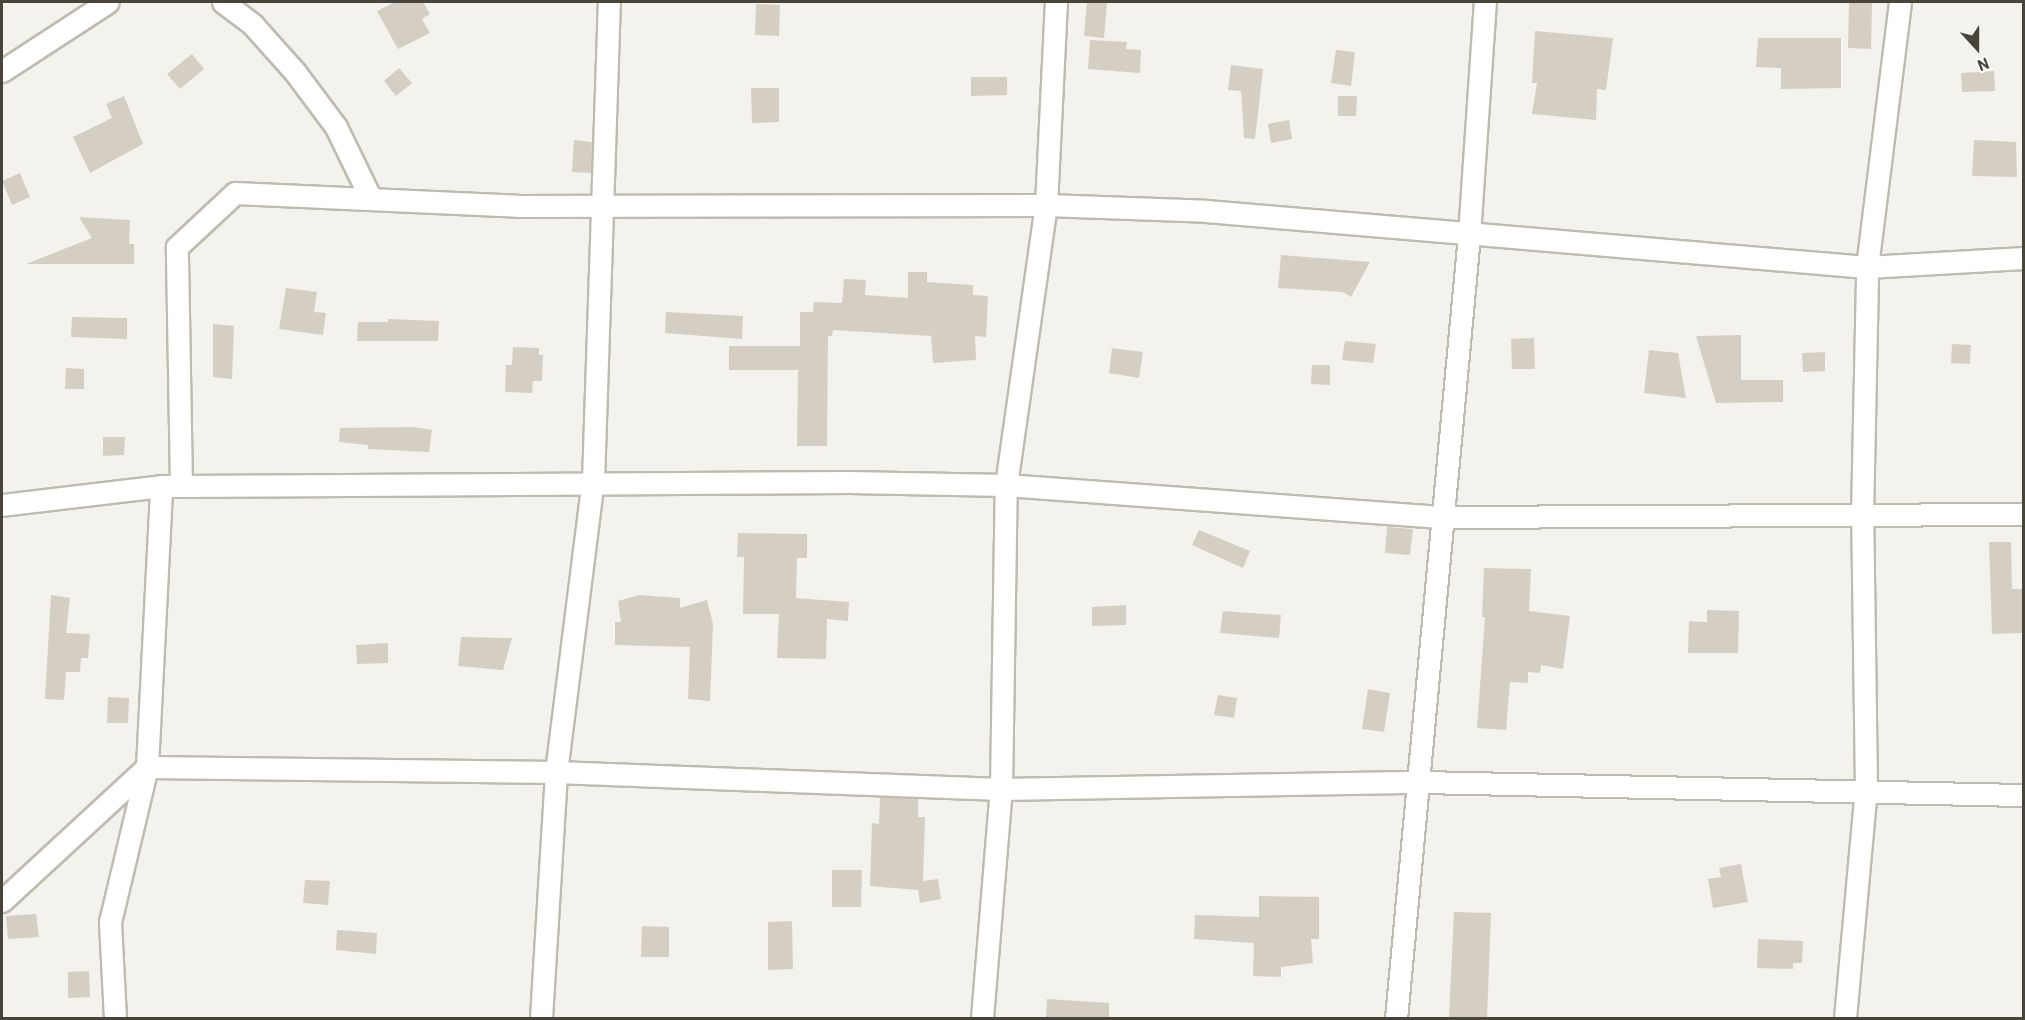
<!DOCTYPE html>
<html>
<head>
<meta charset="utf-8">
<style>
	body { margin:0 }
	#map { position:relative; width:2025px; height:1020px; overflow:hidden; background:#f4f2ec; font-family:Barlow,sans-serif }
	div>[style] { position:absolute }
	[style*='--x'] { left:calc(var(--x)*1px); top:calc(var(--y)*1px); width:calc(var(--w)*1px); rotate:calc(var(--a)*1deg) }
	.building>* { inset:0; background:#d5cfc3 }
	.roads { filter:drop-shadow(2px 0 #bfbbaf) drop-shadow(-2px 0 #bfbbaf) drop-shadow(0 2px #bfbbaf) drop-shadow(0 -2px #bfbbaf) }
	.street>* { height:21px; margin:-10.5px; padding:0 10.5px; transform-origin:10.5px; border-radius:10.5px; background:#fff }
	span { translate:-50% -50%; white-space:nowrap; text-align:center; line-height:1.15; -webkit-text-stroke:4.5px #fff; paint-order:stroke }
	.frame { position:absolute; inset:0; border:3px solid #48443a; pointer-events:none }
	.north { position:absolute; left:1947px; top:18px; width:60px; height:60px; -webkit-text-stroke:4px #fff; paint-order:stroke; rotate:159deg; font-size:16px; font-weight:700; line-height:24px; text-align:center; color:#48443a }
	.north::after { content:''; display:block; margin:auto; width:21px; height:27px; background:#48443a; clip-path:polygon(50% 0,100% 100%,50% 72%,0 100%) }
</style>
</head>
<body>
<div id="map">
	<div class="building">
		<i style="clip-path:polygon(395px 2px,423px 2px,430px 14px,422px 19px,430px 33px,398px 49px,377px 11px)"></i>
		<i style="clip-path:polygon(1087px 2px,1107px 2px,1104px 38px,1084px 36px)"></i>
		<i style="clip-path:polygon(1849px 2px,1872px 2px,1871px 49px,1848px 48px)"></i>
		<i style="clip-path:polygon(756px 4px,780px 5px,779px 36px,755px 35px)"></i>
		<i style="clip-path:polygon(1535px 31px,1613px 38px,1606px 90px,1597px 89px,1596px 120px,1532px 114px,1537px 83px,1532px 83px)"></i>
		<i style="clip-path:polygon(1758px 38px,1841px 38px,1841px 88px,1781px 89px,1781px 68px,1756px 67px)"></i>
		<i style="clip-path:polygon(1090px 40px,1127px 42px,1126px 49px,1141px 50px,1140px 73px,1088px 69px)"></i>
		<i style="clip-path:polygon(1336px 50px,1355px 52px,1351px 86px,1331px 83px)"></i>
		<i style="clip-path:polygon(192px 54px,204px 69px,180px 89px,167px 74px)"></i>
		<i style="clip-path:polygon(1231px 65px,1263px 69px,1255px 139px,1244px 138px,1241px 91px,1228px 90px)"></i>
		<i style="clip-path:polygon(399px 68px,412px 83px,396px 96px,384px 81px)"></i>
		<i style="clip-path:polygon(1994px 71px,1995px 91px,1962px 92px,1961px 73px)"></i>
		<i style="clip-path:polygon(971px 77px,1007px 77px,1007px 95px,971px 96px)"></i>
		<i style="clip-path:polygon(751px 88px,779px 88px,779px 122px,752px 123px)"></i>
		<i style="clip-path:polygon(124px 96px,143px 144px,90px 173px,73px 137px,112px 118px,106px 104px)"></i>
		<i style="clip-path:polygon(1338px 96px,1357px 96px,1356px 116px,1338px 116px)"></i>
		<i style="clip-path:polygon(1289px 120px,1292px 139px,1271px 143px,1268px 124px)"></i>
		<i style="clip-path:polygon(574px 140px,592px 142px,591px 173px,572px 172px)"></i>
		<i style="clip-path:polygon(1974px 140px,2016px 142px,2017px 177px,1972px 176px)"></i>
		<i style="clip-path:polygon(20px 173px,30px 197px,12px 205px,2px 181px)"></i>
		<i style="clip-path:polygon(79px 217px,130px 220px,129px 244px,134px 244px,134px 264px,26px 264px,92px 238px)"></i>
		<i style="clip-path:polygon(1281px 255px,1370px 262px,1351px 297px,1343px 292px,1278px 288px)"></i>
		<i style="clip-path:polygon(908px 272px,927px 272px,927px 282px,973px 285px,973px 295px,988px 296px,986px 337px,975px 336px,976px 360px,933px 363px,931px 336px,833px 330px,832px 336px,828px 336px,827px 446px,797px 446px,798px 370px,729px 370px,729px 346px,800px 346px,800px 312px,813px 312px,814px 302px,842px 303px,844px 279px,866px 280px,865px 295px,908px 298px)"></i>
		<i style="clip-path:polygon(286px 288px,317px 292px,314px 312px,326px 313px,323px 335px,279px 329px)"></i>
		<i style="clip-path:polygon(666px 312px,743px 316px,742px 339px,665px 333px)"></i>
		<i style="clip-path:polygon(72px 317px,127px 318px,127px 339px,71px 337px)"></i>
		<i style="clip-path:polygon(388px 319px,439px 321px,438px 341px,357px 341px,358px 322px,388px 322px)"></i>
		<i style="clip-path:polygon(213px 324px,234px 326px,232px 379px,213px 377px)"></i>
		<i style="clip-path:polygon(1741px 335px,1741px 380px,1783px 380px,1783px 402px,1716px 403px,1696px 336px)"></i>
		<i style="clip-path:polygon(1534px 338px,1535px 369px,1512px 369px,1511px 339px)"></i>
		<i style="clip-path:polygon(1345px 341px,1376px 344px,1373px 363px,1342px 360px)"></i>
		<i style="clip-path:polygon(1952px 344px,1971px 345px,1970px 364px,1951px 363px)"></i>
		<i style="clip-path:polygon(513px 347px,539px 348px,539px 355px,543px 355px,542px 381px,533px 381px,532px 393px,505px 392px,506px 365px,512px 365px)"></i>
		<i style="clip-path:polygon(1112px 348px,1143px 352px,1139px 378px,1109px 373px)"></i>
		<i style="clip-path:polygon(1649px 350px,1678px 353px,1686px 398px,1644px 393px)"></i>
		<i style="clip-path:polygon(1825px 352px,1825px 371px,1803px 372px,1802px 353px)"></i>
		<i style="clip-path:polygon(1312px 365px,1330px 365px,1330px 385px,1311px 384px)"></i>
		<i style="clip-path:polygon(66px 368px,84px 369px,84px 389px,65px 389px)"></i>
		<i style="clip-path:polygon(413px 427px,432px 430px,429px 452px,368px 449px,368px 445px,339px 442px,340px 428px)"></i>
		<i style="clip-path:polygon(103px 437px,125px 437px,124px 455px,103px 456px)"></i>
		<i style="clip-path:polygon(1387px 527px,1413px 529px,1410px 555px,1385px 553px)"></i>
		<i style="clip-path:polygon(1199px 530px,1250px 551px,1243px 568px,1192px 545px)"></i>
		<i style="clip-path:polygon(738px 533px,807px 534px,807px 558px,797px 558px,796px 598px,849px 602px,848px 621px,827px 619px,826px 659px,777px 658px,779px 614px,743px 614px,744px 557px,737px 557px)"></i>
		<i style="clip-path:polygon(1989px 542px,2011px 542px,2012px 589px,2024px 589px,2024px 633px,1992px 634px)"></i>
		<i style="clip-path:polygon(1484px 568px,1531px 569px,1529px 611px,1570px 616px,1563px 669px,1541px 665px,1540px 673px,1528px 672px,1528px 683px,1510px 682px,1506px 730px,1477px 728px,1485px 617px,1482px 617px)"></i>
		<i style="clip-path:polygon(51px 595px,70px 598px,66px 633px,90px 634px,88px 658px,81px 658px,80px 672px,66px 672px,64px 700px,45px 699px)"></i>
		<i style="clip-path:polygon(639px 595px,680px 598px,680px 608px,707px 600px,713px 624px,710px 701px,688px 699px,690px 647px,615px 645px,615px 622px,621px 622px,618px 601px)"></i>
		<i style="clip-path:polygon(1126px 605px,1126px 625px,1092px 626px,1092px 607px)"></i>
		<i style="clip-path:polygon(1707px 610px,1739px 611px,1738px 653px,1688px 653px,1689px 621px,1707px 622px)"></i>
		<i style="clip-path:polygon(1223px 611px,1281px 615px,1279px 638px,1220px 633px)"></i>
		<i style="clip-path:polygon(461px 637px,512px 638px,503px 670px,458px 666px)"></i>
		<i style="clip-path:polygon(388px 643px,388px 663px,357px 664px,356px 645px)"></i>
		<i style="clip-path:polygon(1368px 689px,1390px 693px,1384px 732px,1362px 729px)"></i>
		<i style="clip-path:polygon(1218px 695px,1237px 698px,1234px 718px,1214px 715px)"></i>
		<i style="clip-path:polygon(108px 697px,129px 698px,128px 723px,107px 723px)"></i>
		<i style="clip-path:polygon(880px 797px,918px 799px,918px 817px,925px 817px,923px 881px,938px 879px,941px 899px,920px 903px,918px 890px,870px 886px,872px 823px,879px 824px)"></i>
		<i style="clip-path:polygon(1741px 864px,1748px 902px,1713px 908px,1708px 879px,1721px 877px,1719px 868px)"></i>
		<i style="clip-path:polygon(832px 870px,862px 870px,861px 907px,832px 907px)"></i>
		<i style="clip-path:polygon(305px 880px,330px 881px,328px 905px,303px 903px)"></i>
		<i style="clip-path:polygon(1259px 896px,1319px 897px,1319px 939px,1311px 939px,1313px 963px,1281px 967px,1281px 977px,1253px 976px,1254px 943px,1194px 939px,1195px 915px,1259px 917px)"></i>
		<i style="clip-path:polygon(1454px 912px,1491px 913px,1487px 1018px,1449px 1018px)"></i>
		<i style="clip-path:polygon(36px 914px,39px 937px,8px 939px,6px 916px)"></i>
		<i style="clip-path:polygon(792px 921px,793px 969px,768px 970px,768px 922px)"></i>
		<i style="clip-path:polygon(642px 926px,669px 927px,669px 957px,641px 957px)"></i>
		<i style="clip-path:polygon(337px 930px,377px 933px,376px 954px,336px 950px)"></i>
		<i style="clip-path:polygon(1758px 939px,1803px 941px,1802px 963px,1793px 963px,1793px 969px,1757px 968px)"></i>
		<i style="clip-path:polygon(89px 971px,90px 997px,68px 998px,68px 972px)"></i>
		<i style="clip-path:polygon(1047px 999px,1109px 1003px,1109px 1018px,1046px 1018px)"></i>
	</div>
	<div class="roads">
		<div class="street">
			<i style="--x:223;--y:2;--w:38;--a:37"></i>
			<i style="--x:253;--y:25;--w:63;--a:48.2"></i>
			<i style="--x:295;--y:72;--w:69;--a:53.3"></i>
			<i style="--x:336;--y:127;--w:78;--a:64.1"></i>
			<i style="--x:2;--y:71;--w:126;--a:-33.1"></i>
			<i style="--x:181;--y:486;--w:668;--a:-0.34"></i>
			<i style="--x:849;--y:482;--w:157;--a:1.1"></i>
			<i style="--x:1006;--y:485;--w:439;--a:4.2"></i>
			<i style="--x:1444;--y:517;--w:580;--a:-0.3"></i>
			<i style="--x:2;--y:505;--w:160;--a:-6.8"></i>
			<i style="--x:2;--y:901;--w:197;--a:-42.7"></i>
			<i style="--x:147;--y:767;--w:281;--a:-87.1"></i>
			<i style="--x:161;--y:486;--w:20;--a:0"></i>
			<i style="--x:181;--y:486;--w:239;--a:-91"></i>
			<i style="--x:177;--y:247;--w:79;--a:-43"></i>
			<i style="--x:235;--y:193;--w:283;--a:2.6"></i>
			<i style="--x:518;--y:206;--w:528;--a:-0.11"></i>
			<i style="--x:1046;--y:205;--w:160;--a:2.1"></i>
			<i style="--x:1206;--y:211;--w:663;--a:4.84"></i>
			<i style="--x:1867;--y:267;--w:157;--a:-3.3"></i>
			<i style="--x:115;--y:1018;--w:96;--a:-93"></i>
			<i style="--x:110;--y:922;--w:159;--a:-76.6"></i>
			<i style="--x:147;--y:767;--w:409;--a:0.7"></i>
			<i style="--x:556;--y:772;--w:445;--a:2.2"></i>
			<i style="--x:1001;--y:789;--w:420;--a:-1"></i>
			<i style="--x:1421;--y:782;--w:603;--a:1.24"></i>
			<i style="--x:541;--y:1018;--w:246;--a:-86.5"></i>
			<i style="--x:556;--y:772;--w:293;--a:-82.8"></i>
			<i style="--x:593;--y:481;--w:479;--a:-88.1"></i>
			<i style="--x:982;--y:1018;--w:230;--a:-85.3"></i>
			<i style="--x:1001;--y:789;--w:304;--a:-89.1"></i>
			<i style="--x:1006;--y:485;--w:283;--a:-81.9"></i>
			<i style="--x:1046;--y:205;--w:203;--a:-87.2"></i>
			<i style="--x:1396;--y:1018;--w:786;--a:-84.67"></i>
			<i style="--x:1469;--y:235;--w:234;--a:-86.1"></i>
			<i style="--x:1845;--y:1018;--w:230;--a:-84.8"></i>
			<i style="--x:1866;--y:789;--w:273;--a:-90.8"></i>
			<i style="--x:1862;--y:516;--w:249;--a:-88.8"></i>
			<i style="--x:1867;--y:267;--w:267;--a:-82.9"></i>
		</div>
	</div>
	<div class="frame"></div>
	<div class="north">N</div>
</div>
</body>
</html>
